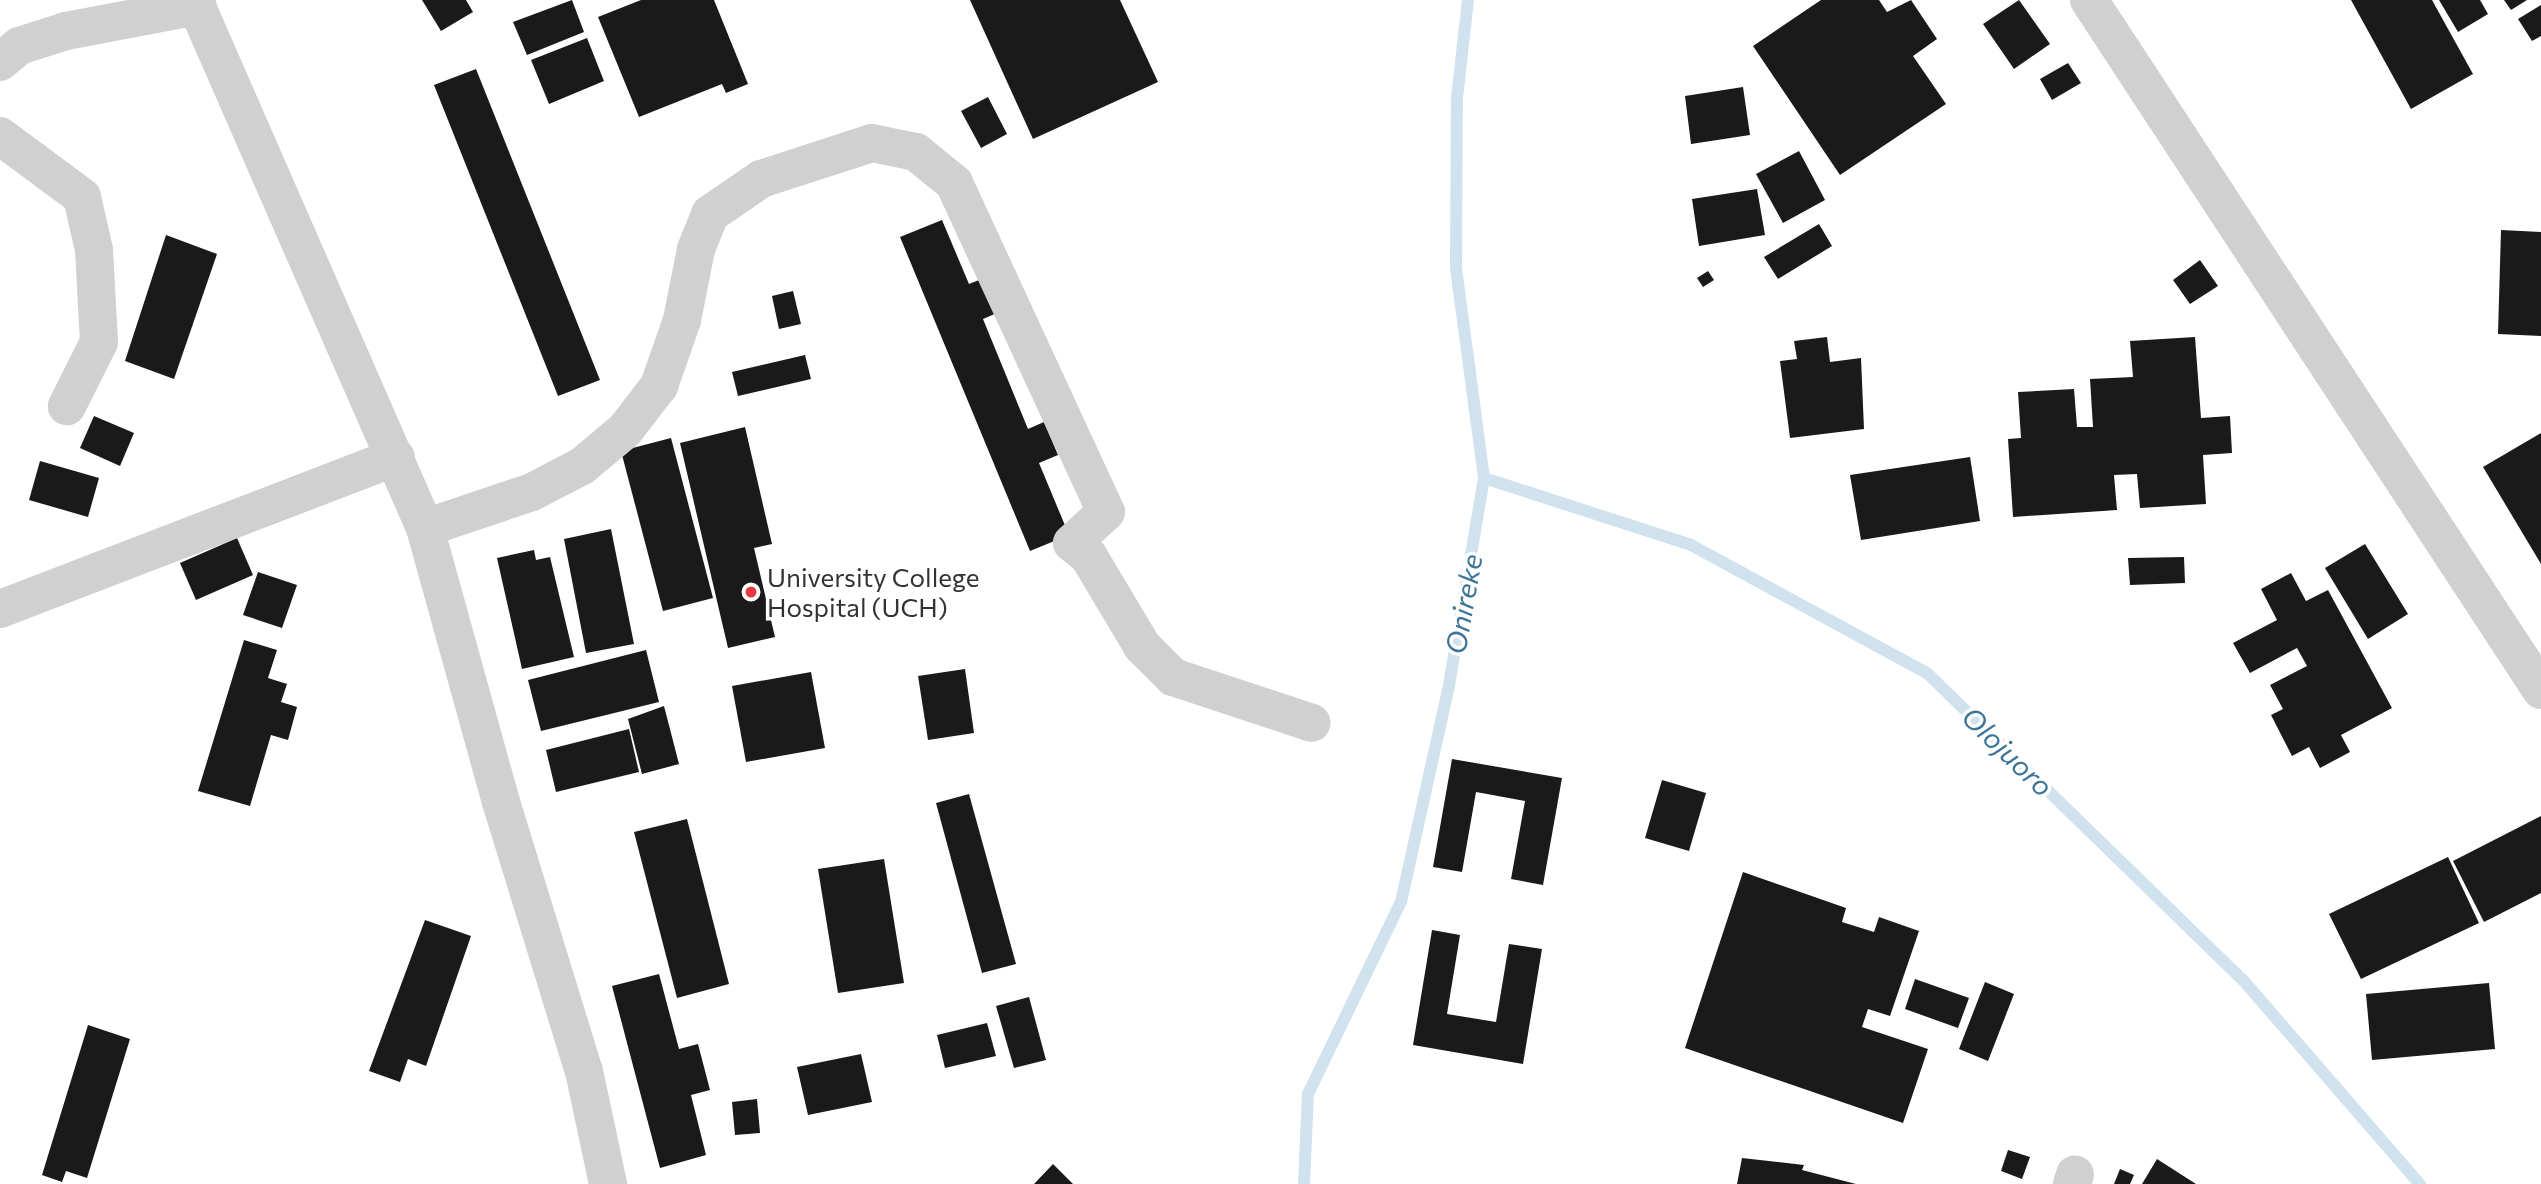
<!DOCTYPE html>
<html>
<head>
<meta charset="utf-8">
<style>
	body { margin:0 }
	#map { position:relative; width:2541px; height:1184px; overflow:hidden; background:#fff; font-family:Commissioner,sans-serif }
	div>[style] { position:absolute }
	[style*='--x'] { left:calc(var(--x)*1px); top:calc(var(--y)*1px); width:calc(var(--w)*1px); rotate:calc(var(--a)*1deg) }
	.stream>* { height:12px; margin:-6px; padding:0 6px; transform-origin:6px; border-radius:6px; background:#cfe2ee }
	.building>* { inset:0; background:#1a1a1a }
	.minor>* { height:38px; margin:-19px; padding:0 19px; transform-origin:19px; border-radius:19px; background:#d0d0d0 }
	.dots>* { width:19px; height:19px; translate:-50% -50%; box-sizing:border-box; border:4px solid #fff; border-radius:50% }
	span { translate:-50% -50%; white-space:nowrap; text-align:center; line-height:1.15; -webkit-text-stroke:7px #fff; paint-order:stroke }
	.poi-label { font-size:26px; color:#333 }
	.left { translate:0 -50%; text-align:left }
	.water-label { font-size:28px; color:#3f7597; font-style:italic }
</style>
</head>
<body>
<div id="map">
	<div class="stream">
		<i style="--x:1484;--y:478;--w:218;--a:17.9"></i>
		<i style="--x:1691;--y:545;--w:268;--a:28.5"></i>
		<i style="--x:1927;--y:673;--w:441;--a:44.2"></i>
		<i style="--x:2243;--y:980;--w:270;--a:49.1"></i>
		<i style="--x:1304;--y:1184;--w:90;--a:-87.5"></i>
		<i style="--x:1308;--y:1094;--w:213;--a:-64.2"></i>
		<i style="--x:1401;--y:902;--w:222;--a:-77.5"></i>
		<i style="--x:1449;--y:685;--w:210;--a:-80.4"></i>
		<i style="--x:1484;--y:478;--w:213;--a:-97.6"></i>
		<i style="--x:1456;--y:267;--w:169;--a:-89.7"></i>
		<i style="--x:1457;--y:98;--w:99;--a:-83.6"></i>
	</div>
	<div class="building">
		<i style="clip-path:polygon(422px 0,466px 0,473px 12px,441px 31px)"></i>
		<i style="clip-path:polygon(572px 0,584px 32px,527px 55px,513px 22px)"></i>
		<i style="clip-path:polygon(641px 0,714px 0,748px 84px,726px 93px,722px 84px,639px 117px,598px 17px)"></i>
		<i style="clip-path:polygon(970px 0,1120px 0,1158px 82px,1033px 139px)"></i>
		<i style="clip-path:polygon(1821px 0,1879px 0,1887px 12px,1911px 0,1937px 39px,1913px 56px,1946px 104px,1840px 175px,1753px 46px)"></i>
		<i style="clip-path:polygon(2019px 0,2050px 44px,2014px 69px,1983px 24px)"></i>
		<i style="clip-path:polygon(2351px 0,2432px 0,2473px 74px,2411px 109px)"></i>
		<i style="clip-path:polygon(2439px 0,2480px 0,2488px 14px,2458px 32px)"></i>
		<i style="clip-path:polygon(2504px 0,2527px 0,2511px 10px)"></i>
		<i style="clip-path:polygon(2541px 5px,2541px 36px,2532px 41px,2518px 19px)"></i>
		<i style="clip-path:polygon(587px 38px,604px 81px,549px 104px,531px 60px)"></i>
		<i style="clip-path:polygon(2068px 63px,2081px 83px,2052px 100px,2040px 79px)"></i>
		<i style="clip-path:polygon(476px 69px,600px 380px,558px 396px,434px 85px)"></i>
		<i style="clip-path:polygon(1743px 87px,1750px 135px,1691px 144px,1685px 96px)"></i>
		<i style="clip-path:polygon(988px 97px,1007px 134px,981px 148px,961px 111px)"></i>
		<i style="clip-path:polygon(1799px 151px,1825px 200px,1783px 223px,1756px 174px)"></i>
		<i style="clip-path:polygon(1757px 189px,1765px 235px,1699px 246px,1692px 199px)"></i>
		<i style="clip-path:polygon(942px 220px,969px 284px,989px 276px,1004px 310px,983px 319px,1028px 429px,1044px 422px,1058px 455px,1039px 463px,1069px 535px,1030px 551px,900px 237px)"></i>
		<i style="clip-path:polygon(1819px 224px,1832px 246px,1778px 279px,1764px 257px)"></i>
		<i style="clip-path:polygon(2501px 230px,2541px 232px,2541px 336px,2498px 334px)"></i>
		<i style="clip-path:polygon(166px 235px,217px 254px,174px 379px,125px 361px)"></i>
		<i style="clip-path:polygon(2200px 260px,2218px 286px,2190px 304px,2173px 280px)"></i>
		<i style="clip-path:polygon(1708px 271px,1714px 280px,1703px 287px,1697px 278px)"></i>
		<i style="clip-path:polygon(793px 291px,801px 324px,779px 329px,772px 296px)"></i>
		<i style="clip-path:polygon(1827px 337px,1830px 362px,1861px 358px,1864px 429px,1790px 438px,1780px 361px,1797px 359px,1794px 341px)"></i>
		<i style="clip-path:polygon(2195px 337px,2201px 418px,2230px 416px,2232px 453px,2203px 455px,2206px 504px,2140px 508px,2137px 474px,2114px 475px,2117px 510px,2013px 517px,2008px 439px,2021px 438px,2018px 392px,2074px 389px,2077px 427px,2093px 427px,2090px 379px,2133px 377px,2130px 341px)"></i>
		<i style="clip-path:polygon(805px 355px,811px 379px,738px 396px,732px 372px)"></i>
		<i style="clip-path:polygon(94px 416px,134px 433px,120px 466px,80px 448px)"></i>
		<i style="clip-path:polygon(745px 427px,772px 544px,754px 548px,775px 637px,728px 648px,680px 443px)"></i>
		<i style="clip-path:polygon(2541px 433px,2541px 564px,2483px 467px)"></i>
		<i style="clip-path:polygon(671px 438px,713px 598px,663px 611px,621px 451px)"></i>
		<i style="clip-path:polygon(1970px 457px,1980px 521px,1861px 540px,1850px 475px)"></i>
		<i style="clip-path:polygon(40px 461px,99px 478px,88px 517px,29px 500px)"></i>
		<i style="clip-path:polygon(611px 529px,634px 644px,586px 653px,564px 539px)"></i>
		<i style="clip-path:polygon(237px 538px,253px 575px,196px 600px,180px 563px)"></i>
		<i style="clip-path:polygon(2365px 544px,2408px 614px,2368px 639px,2325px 568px)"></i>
		<i style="clip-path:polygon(534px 550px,536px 560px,550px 557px,574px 657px,522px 669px,497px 558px)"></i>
		<i style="clip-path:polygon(2184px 557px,2185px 583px,2130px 585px,2128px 558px)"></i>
		<i style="clip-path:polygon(258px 572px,297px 585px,282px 628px,243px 615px)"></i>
		<i style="clip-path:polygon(2291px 573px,2306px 601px,2328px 590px,2392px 708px,2341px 735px,2350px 752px,2320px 768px,2309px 747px,2292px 756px,2271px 715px,2283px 709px,2270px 685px,2307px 666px,2297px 648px,2250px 673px,2233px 643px,2277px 620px,2261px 589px)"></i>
		<i style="clip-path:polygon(244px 640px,277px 650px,268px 678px,287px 684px,281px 702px,297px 707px,288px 740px,271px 735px,250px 806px,198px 791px)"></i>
		<i style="clip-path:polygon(646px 650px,659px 702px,541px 731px,528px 680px)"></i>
		<i style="clip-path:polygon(965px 669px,974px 733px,928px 740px,918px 676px)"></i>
		<i style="clip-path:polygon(811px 672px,825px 748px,746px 762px,732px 686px)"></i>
		<i style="clip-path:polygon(664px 706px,679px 764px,642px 774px,628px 719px)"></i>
		<i style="clip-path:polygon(629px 729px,639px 772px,556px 792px,546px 750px)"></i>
		<i style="clip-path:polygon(1452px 759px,1562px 778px,1543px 885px,1511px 879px,1525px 801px,1476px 792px,1462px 872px,1433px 867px)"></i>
		<i style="clip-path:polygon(1662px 780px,1706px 793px,1689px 851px,1645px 838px)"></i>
		<i style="clip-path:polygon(969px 794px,1016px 964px,982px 973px,936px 803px)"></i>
		<i style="clip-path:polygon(2541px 816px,2541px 893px,2484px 922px,2453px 861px)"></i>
		<i style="clip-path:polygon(687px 819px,729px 984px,677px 998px,634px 832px)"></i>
		<i style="clip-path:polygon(2448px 857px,2479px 923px,2361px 979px,2329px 914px)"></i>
		<i style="clip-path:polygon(884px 859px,904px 983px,838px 993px,818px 869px)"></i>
		<i style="clip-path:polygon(1743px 872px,1846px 908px,1842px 922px,1874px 932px,1879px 917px,1919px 931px,1890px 1016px,1868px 1009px,1862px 1027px,1928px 1049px,1903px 1123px,1685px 1048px)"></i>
		<i style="clip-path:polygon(425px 920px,471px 936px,426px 1066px,408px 1059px,400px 1082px,369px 1071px)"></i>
		<i style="clip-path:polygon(1432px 930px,1460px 935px,1447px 1014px,1496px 1022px,1509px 944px,1542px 949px,1523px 1064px,1413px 1045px)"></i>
		<i style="clip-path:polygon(659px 974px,679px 1049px,698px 1044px,710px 1090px,691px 1095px,706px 1155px,660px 1168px,612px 986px)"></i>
		<i style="clip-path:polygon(1915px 979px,1969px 998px,1958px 1028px,1905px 1009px)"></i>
		<i style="clip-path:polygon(1985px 982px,2014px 994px,1988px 1061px,1959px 1049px)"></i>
		<i style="clip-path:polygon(2489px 983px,2495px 1049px,2372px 1060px,2366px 994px)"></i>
		<i style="clip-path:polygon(1029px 997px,1046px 1060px,1014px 1068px,996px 1006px)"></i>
		<i style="clip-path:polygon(987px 1023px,996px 1056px,945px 1068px,937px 1035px)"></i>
		<i style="clip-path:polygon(88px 1025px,130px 1039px,87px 1178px,66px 1171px,62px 1182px,42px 1175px)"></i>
		<i style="clip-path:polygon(861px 1054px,872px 1102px,808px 1115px,797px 1067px)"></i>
		<i style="clip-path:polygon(757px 1099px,760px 1133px,735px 1135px,732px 1102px)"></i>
		<i style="clip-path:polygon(2008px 1150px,2030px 1157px,2022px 1179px,2001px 1171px)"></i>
		<i style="clip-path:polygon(1742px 1158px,1804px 1165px,1802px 1170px,1856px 1184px,1737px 1184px)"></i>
		<i style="clip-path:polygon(2157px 1159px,2196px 1184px,2142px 1184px)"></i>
		<i style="clip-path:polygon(1053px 1164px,1073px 1184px,1034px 1184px)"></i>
		<i style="clip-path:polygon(2120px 1169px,2134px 1175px,2130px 1184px,2114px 1184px)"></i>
	</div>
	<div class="minor">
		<i style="--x:194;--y:0;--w:576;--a:66.37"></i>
		<i style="--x:425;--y:528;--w:284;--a:74.5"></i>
		<i style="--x:501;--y:802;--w:282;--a:72.9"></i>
		<i style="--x:584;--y:1071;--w:116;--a:78"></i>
		<i style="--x:2089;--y:0;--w:825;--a:56.77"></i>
		<i style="--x:0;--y:62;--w:25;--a:-40"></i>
		<i style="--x:19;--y:46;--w:49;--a:-17.7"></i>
		<i style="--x:66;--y:31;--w:134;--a:-10.7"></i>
		<i style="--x:0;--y:136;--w:102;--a:36.6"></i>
		<i style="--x:82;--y:197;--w:54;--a:77.2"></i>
		<i style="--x:94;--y:250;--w:92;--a:86.9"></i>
		<i style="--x:99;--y:342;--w:72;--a:116.6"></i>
		<i style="--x:425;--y:528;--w:113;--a:-18.6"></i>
		<i style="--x:532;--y:492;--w:56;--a:-27.5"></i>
		<i style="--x:582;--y:466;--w:56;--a:-39.9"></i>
		<i style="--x:625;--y:430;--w:56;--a:-52.3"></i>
		<i style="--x:659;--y:386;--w:70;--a:-70.8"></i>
		<i style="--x:682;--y:320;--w:72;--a:-78.8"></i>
		<i style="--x:696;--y:249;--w:38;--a:-68"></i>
		<i style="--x:710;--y:214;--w:62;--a:-34.5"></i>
		<i style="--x:761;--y:179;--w:117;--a:-18"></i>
		<i style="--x:872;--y:143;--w:45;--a:11.6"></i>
		<i style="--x:916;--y:152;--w:49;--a:39.2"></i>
		<i style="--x:954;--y:183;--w:362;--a:65.2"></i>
		<i style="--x:1106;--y:512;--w:46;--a:137.6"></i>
		<i style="--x:1072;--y:543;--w:22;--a:39"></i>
		<i style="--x:1089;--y:557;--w:104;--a:59.2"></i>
		<i style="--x:1142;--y:646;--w:44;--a:45"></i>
		<i style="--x:1173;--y:677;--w:146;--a:18.3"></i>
		<i style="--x:0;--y:609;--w:424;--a:-21"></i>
		<i style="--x:2072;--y:1184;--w:10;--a:-73"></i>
	</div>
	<div class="dots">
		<i style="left:751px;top:592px;background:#e63946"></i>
	</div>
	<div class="poi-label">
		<span class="left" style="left:767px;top:592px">University College<br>Hospital (UCH)</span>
	</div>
	<div class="water-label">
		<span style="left:1463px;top:604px;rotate:-80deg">Onireke</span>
		<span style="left:2008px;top:751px;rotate:44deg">Olojuoro</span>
	</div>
</div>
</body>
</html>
